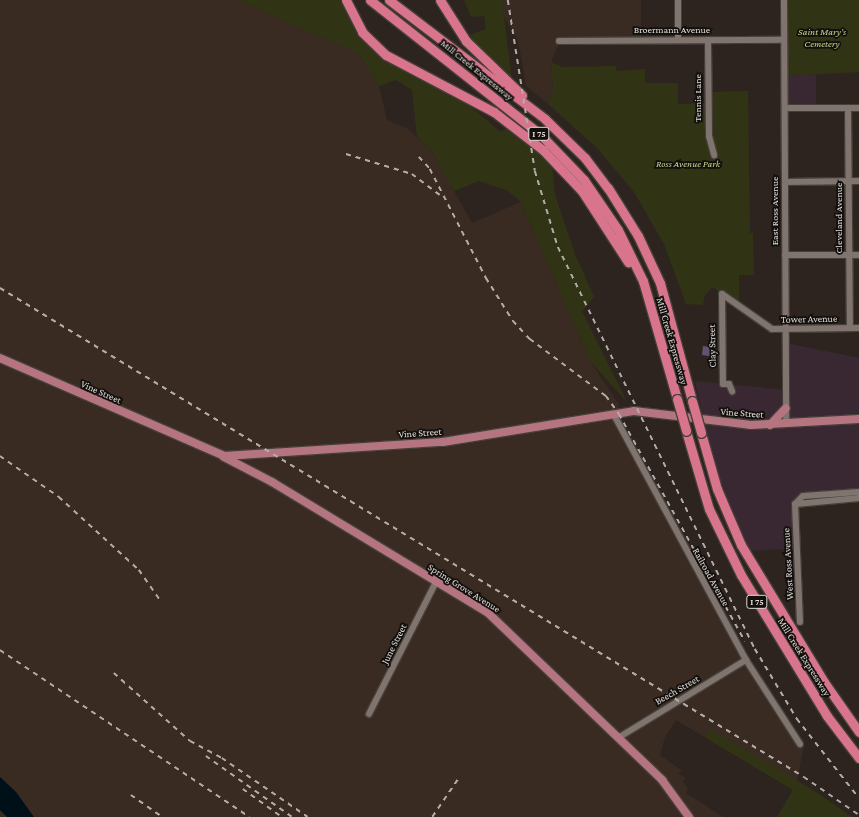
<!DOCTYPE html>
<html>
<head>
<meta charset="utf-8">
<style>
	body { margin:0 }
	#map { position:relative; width:859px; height:817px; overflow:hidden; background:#2d241f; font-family:"Crimson Pro",serif }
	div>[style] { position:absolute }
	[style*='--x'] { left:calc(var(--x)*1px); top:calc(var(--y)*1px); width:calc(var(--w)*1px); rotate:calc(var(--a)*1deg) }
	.commercial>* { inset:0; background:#392832 }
	.built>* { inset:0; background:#392b22 }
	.green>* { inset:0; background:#303415 }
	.water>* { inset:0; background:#001018 }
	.building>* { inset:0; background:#625273 }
	.roads { filter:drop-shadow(1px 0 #463f3a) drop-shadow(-1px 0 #463f3a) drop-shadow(0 1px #463f3a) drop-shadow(0 -1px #463f3a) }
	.minor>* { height:6px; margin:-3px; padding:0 3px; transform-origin:3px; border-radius:3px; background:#7f746e }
	.major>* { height:8px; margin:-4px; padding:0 4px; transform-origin:4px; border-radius:4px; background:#b47581 }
	.highway>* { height:9px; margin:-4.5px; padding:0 4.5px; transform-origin:4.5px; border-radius:4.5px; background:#d8758d }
	.rail>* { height:1.5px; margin-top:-0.75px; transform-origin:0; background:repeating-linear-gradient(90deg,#b4aeaa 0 5px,transparent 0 10px) }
	.bridges { filter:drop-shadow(1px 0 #463f3a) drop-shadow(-1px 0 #463f3a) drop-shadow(0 1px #463f3a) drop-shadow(0 -1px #463f3a) }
	.highway-bridge>* { height:9px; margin:-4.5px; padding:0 4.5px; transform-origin:4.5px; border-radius:4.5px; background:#d8758d }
	span { translate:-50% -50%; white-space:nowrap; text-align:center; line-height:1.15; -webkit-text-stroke:3.5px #120f0c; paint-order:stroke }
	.shield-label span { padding:1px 3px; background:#120f0c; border:1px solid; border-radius:3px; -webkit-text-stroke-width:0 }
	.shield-label { font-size:9px; color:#e0dbd7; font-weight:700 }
	.street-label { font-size:10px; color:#e0dbd7 }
	.park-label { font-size:10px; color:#cad392; font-style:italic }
</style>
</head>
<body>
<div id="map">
	<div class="commercial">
		<i style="clip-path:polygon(816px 74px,816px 108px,785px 108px,784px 76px)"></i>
		<i style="clip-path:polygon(786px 343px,859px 358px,859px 498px,795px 504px,797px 548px,750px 551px,715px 471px,695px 381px,786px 390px)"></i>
	</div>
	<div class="built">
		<i style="clip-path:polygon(0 0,237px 0,359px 54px,379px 86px,387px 120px,407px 128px,431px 150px,472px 223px,521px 202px,590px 361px,618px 403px,620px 421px,757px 674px,804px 745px,797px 781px,710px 729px,706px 738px,676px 720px,665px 737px,660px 755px,681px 770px,679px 774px,686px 778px,683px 782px,688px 789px,686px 793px,723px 817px,0 817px)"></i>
		<i style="clip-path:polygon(502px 0,641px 0,641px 40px,560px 41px,551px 62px,553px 89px,548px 104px,526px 86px,518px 40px,504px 17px)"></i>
	</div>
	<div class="green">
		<i style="clip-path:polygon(237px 0,343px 0,349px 16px,365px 40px,461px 99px,501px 132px,515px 122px,551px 155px,555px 195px,575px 254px,594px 297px,582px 311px,627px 402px,590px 361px,521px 202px,508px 191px,479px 181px,454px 191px,431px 150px,417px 137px,412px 90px,396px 80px,379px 86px,359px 54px)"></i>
		<i style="clip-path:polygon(464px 0,502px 0,512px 82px,467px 36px,486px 29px,484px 16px,471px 17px)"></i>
		<i style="clip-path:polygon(784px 0,859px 0,859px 72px,784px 76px)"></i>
		<i style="clip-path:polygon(551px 62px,562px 67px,616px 66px,616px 71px,645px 69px,645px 83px,678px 83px,678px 104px,713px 103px,713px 92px,748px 91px,750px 233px,753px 233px,754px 275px,739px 275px,739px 306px,713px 287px,705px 295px,703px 305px,686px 304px,664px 244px,634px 192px,597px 148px,548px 104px,553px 89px)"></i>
		<i style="clip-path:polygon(709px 728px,816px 792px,852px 817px,777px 817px,793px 790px,706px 738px)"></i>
	</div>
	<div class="water">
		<i style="clip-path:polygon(0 777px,16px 792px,34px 817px,7px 817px,0 810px)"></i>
	</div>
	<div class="building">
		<i style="clip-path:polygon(703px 346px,716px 348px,715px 357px,702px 355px)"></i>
	</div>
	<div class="roads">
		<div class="minor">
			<i style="--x:678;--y:0;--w:40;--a:90"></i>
			<i style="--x:784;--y:0;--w:423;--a:89.7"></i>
			<i style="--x:708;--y:40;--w:96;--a:89.4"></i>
			<i style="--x:709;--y:136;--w:20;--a:75"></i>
			<i style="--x:559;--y:41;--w:225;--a:-0.3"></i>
			<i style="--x:785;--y:108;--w:74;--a:0"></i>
			<i style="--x:848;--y:108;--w:220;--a:89.5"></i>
			<i style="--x:785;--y:182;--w:74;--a:-0.8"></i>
			<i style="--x:785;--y:255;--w:74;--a:0"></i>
			<i style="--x:722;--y:294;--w:61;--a:35"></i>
			<i style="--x:772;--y:329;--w:87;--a:-0.7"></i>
			<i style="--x:722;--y:294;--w:90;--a:89.4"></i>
			<i style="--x:723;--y:384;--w:6;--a:0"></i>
			<i style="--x:729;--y:384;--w:8;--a:67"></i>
			<i style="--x:614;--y:415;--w:278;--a:61.7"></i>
			<i style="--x:746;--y:660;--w:100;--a:57.3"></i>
			<i style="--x:795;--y:504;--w:118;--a:87.6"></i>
			<i style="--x:795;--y:504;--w:11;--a:-45"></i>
			<i style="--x:803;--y:496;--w:56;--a:-4.1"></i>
			<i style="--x:796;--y:504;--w:63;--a:-5.4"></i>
			<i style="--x:369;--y:714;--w:148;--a:-63.1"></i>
			<i style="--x:618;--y:738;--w:150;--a:-31.4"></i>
		</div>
		<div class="major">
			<i style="--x:0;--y:358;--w:244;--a:23.6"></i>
			<i style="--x:224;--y:456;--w:219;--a:-3.7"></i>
			<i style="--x:443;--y:442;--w:193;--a:-9.2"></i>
			<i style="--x:634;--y:411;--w:118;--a:6.8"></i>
			<i style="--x:751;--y:425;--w:108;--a:-3.2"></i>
			<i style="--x:770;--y:425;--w:23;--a:-47"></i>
			<i style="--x:224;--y:457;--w:54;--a:27.5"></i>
			<i style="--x:272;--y:482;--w:251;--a:31.2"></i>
			<i style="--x:487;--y:612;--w:243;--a:43.8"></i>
			<i style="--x:662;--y:780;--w:46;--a:53.9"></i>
		</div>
		<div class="highway">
			<i style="--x:346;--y:0;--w:36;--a:63"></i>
			<i style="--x:362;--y:32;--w:33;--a:44"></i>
			<i style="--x:386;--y:55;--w:122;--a:27.8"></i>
			<i style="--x:494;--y:112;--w:62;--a:37.8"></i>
			<i style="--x:543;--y:150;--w:57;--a:46.4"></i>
			<i style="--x:582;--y:191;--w:85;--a:57.1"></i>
			<i style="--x:370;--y:0;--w:218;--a:38.3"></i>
			<i style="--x:541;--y:135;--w:62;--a:46.3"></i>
			<i style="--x:584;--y:180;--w:60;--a:55.8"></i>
			<i style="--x:618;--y:230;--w:57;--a:63.9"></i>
			<i style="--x:643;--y:281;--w:123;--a:73.9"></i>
			<i style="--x:389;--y:0;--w:196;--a:37.3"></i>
			<i style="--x:545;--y:119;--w:56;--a:44.3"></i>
			<i style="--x:585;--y:158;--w:38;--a:53"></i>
			<i style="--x:608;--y:188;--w:57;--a:58"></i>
			<i style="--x:638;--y:236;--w:52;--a:64.9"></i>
			<i style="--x:660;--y:283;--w:122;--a:74.8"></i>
			<i style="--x:440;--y:0;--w:49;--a:57.6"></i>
			<i style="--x:466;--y:41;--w:78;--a:44"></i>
			<i style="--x:686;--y:431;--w:81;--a:73.6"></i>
			<i style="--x:709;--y:509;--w:73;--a:64.1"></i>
			<i style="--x:741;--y:575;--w:165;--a:58.6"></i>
			<i style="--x:827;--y:716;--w:53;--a:52.7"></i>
			<i style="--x:701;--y:433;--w:58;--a:74.1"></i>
			<i style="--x:717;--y:489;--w:61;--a:66.8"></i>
			<i style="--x:741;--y:545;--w:160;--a:58.8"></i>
			<i style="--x:824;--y:682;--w:61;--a:55"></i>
		</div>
	</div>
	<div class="rail">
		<i style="--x:508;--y:0;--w:173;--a:81"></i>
		<i style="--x:535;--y:171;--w:79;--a:73.2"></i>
		<i style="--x:558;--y:247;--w:448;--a:63.9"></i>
		<i style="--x:755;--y:649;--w:82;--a:59"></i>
		<i style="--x:797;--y:719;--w:100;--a:51.9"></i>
		<i style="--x:346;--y:154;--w:69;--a:16.9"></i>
		<i style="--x:412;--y:174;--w:36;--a:37"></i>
		<i style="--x:419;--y:157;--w:16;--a:47"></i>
		<i style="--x:430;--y:169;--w:123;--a:62.8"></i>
		<i style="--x:486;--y:278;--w:51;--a:57.9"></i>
		<i style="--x:513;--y:321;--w:25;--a:47"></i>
		<i style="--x:530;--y:339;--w:95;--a:36.9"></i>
		<i style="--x:606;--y:396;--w:22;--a:54"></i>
		<i style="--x:619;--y:414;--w:260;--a:61"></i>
		<i style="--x:0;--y:288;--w:941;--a:31.31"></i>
		<i style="--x:804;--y:777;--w:67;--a:34.6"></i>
		<i style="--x:0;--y:456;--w:72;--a:34.8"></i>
		<i style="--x:59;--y:497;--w:108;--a:42.4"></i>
		<i style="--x:139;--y:570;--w:38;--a:55"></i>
		<i style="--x:0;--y:650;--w:300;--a:33.8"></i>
		<i style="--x:114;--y:673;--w:102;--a:41.8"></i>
		<i style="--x:190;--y:741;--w:36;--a:28"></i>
		<i style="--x:222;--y:758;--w:104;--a:34.5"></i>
		<i style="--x:206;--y:756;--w:105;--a:35.3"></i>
		<i style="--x:243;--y:789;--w:48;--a:35.7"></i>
		<i style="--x:131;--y:795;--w:39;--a:35"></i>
		<i style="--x:432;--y:817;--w:46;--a:-55.6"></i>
	</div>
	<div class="bridges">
		<div class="highway-bridge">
			<i style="--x:677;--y:399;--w:33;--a:74"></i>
			<i style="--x:692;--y:401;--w:33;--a:74"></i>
		</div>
	</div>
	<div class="shield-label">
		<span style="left:539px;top:134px">I 75</span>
		<span style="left:757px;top:602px">I 75</span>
	</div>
	<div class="street-label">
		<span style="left:672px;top:30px">Broermann Avenue</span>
		<span style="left:477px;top:70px;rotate:39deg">Mill Creek Expressway</span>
		<span style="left:698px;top:98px;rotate:-90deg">Tennis Lane</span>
		<span style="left:775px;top:211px;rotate:-90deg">East Ross Avenue</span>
		<span style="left:839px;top:218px;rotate:-90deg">Cleveland Avenue</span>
		<span style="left:809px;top:319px;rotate:-1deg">Tower Avenue</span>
		<span style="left:672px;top:341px;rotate:74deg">Mill Creek Expressway</span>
		<span style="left:712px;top:346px;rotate:-91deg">Clay Street</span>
		<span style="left:101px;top:392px;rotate:24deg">Vine Street</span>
		<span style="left:742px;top:413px;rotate:4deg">Vine Street</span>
		<span style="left:420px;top:433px;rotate:-4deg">Vine Street</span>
		<span style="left:788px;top:564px;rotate:-93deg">West Ross Avenue</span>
		<span style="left:711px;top:577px;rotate:61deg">Railroad Avenue</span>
		<span style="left:464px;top:588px;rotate:32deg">Spring Grove Avenue</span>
		<span style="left:394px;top:644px;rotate:-63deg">June Street</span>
		<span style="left:804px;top:657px;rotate:58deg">Mill Creek Expressway</span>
		<span style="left:677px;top:690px;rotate:-30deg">Beech Street</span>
	</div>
	<div class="park-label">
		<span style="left:822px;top:37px">Saint Mary’s<br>Cemetery</span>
		<span style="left:688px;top:164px">Ross Avenue Park</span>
	</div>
</div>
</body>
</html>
